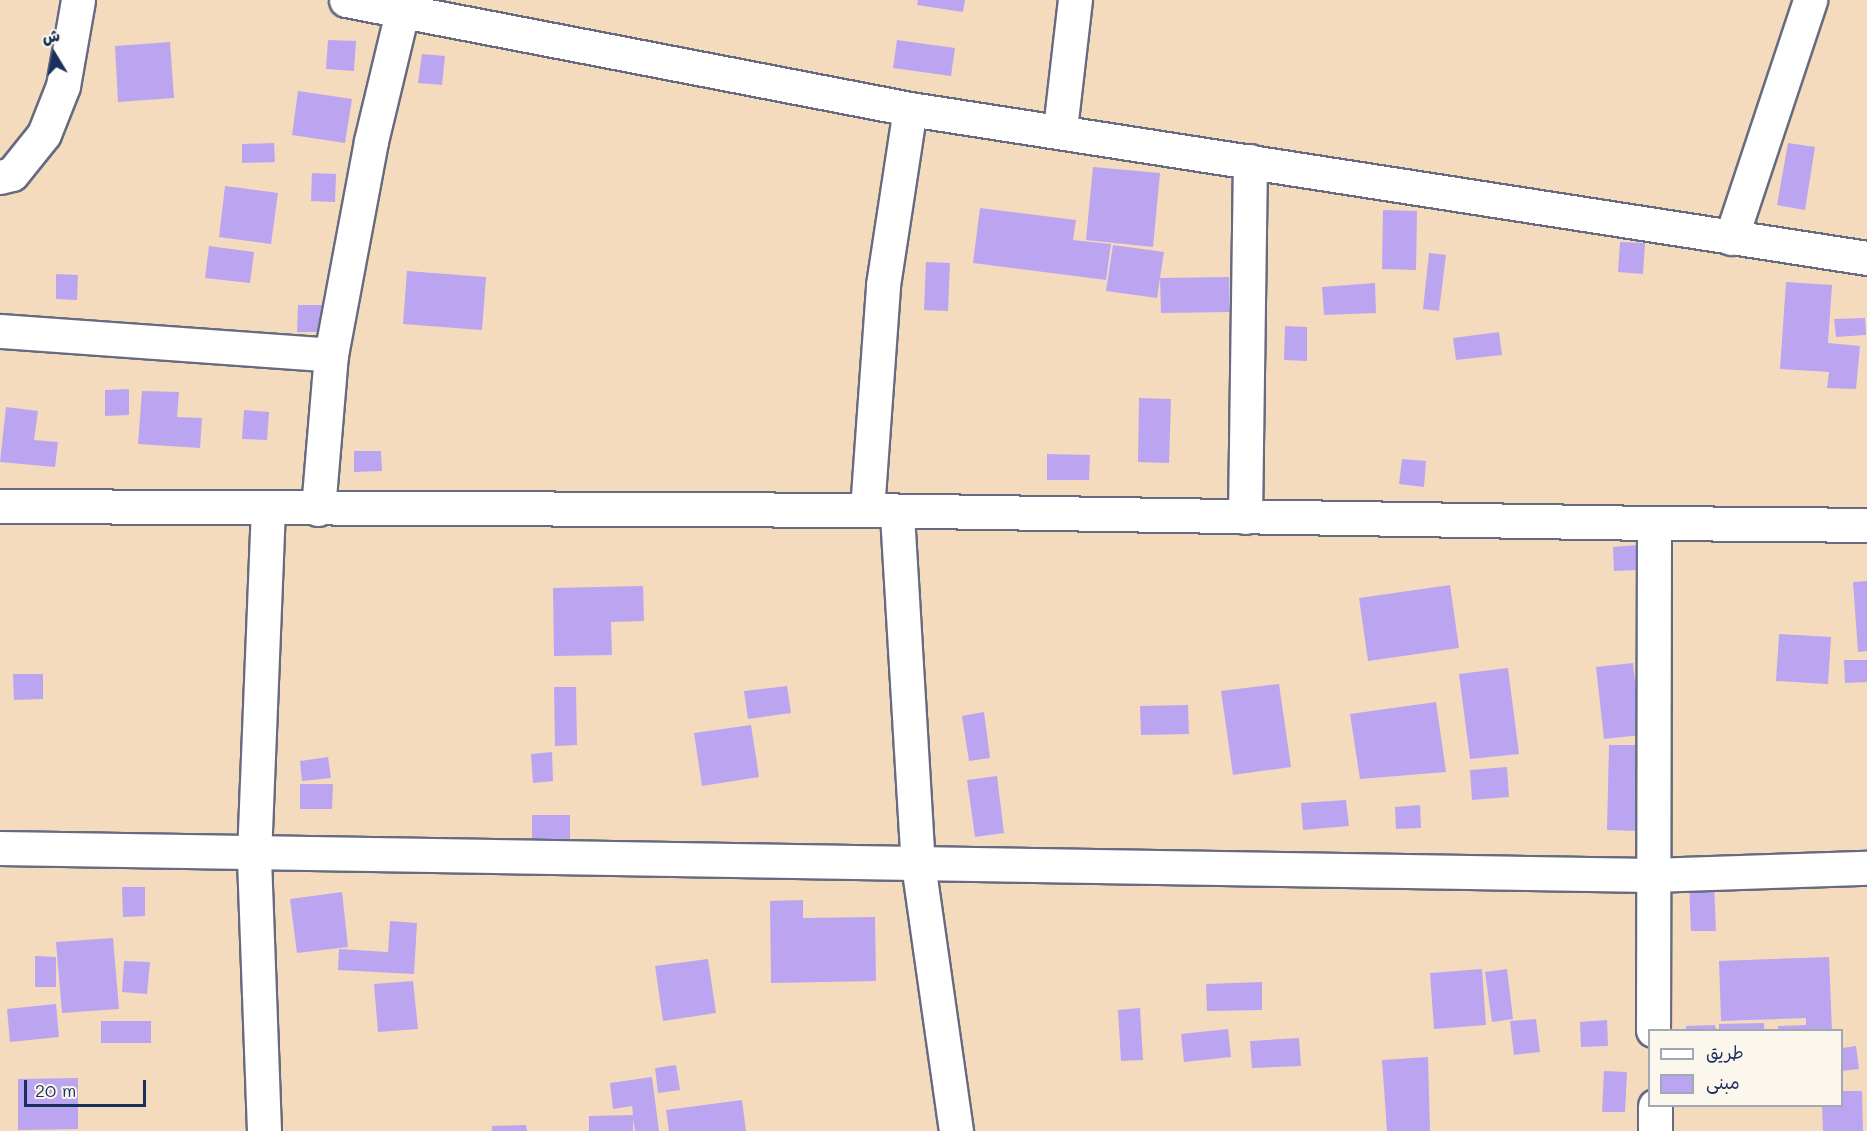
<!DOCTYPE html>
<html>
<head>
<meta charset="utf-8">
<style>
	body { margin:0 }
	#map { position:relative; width:1867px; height:1131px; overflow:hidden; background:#f4dbbe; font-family:Mali,"Playpen Sans Arabic",sans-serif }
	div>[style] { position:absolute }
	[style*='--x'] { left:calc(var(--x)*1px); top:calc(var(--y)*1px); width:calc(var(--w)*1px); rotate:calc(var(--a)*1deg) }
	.building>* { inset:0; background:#bca5f0 }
	.roads { filter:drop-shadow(2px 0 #676b80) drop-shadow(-2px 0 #676b80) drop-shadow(0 2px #676b80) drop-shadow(0 -2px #676b80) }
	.minor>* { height:33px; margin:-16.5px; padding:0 16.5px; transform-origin:16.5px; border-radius:16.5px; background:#fff }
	span { translate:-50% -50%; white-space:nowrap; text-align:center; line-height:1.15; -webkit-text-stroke:4.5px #fbf7ec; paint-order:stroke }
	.legend { position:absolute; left:1648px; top:1029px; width:195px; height:78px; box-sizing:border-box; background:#fbf7ec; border:2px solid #a1a7b3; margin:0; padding:8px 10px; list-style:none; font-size:18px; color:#1b2f5e }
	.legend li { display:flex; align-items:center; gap:12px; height:30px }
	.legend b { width:30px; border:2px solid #a1a7b3 }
	.north { position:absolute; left:24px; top:24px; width:60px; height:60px; -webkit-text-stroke:4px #fbf7ec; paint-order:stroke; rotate:350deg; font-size:16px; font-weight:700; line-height:24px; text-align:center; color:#1b2f5e }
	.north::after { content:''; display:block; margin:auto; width:21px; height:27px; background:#1b2f5e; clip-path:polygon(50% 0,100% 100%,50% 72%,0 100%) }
	.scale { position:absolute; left:24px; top:1080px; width:122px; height:27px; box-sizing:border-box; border:3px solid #1b2f5e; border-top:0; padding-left:8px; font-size:18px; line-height:21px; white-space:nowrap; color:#1b2f5e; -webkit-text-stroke:4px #fbf7ec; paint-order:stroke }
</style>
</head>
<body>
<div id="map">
	<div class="building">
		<i style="clip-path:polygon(918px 0,965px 0,963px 12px,917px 5px)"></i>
		<i style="clip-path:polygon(328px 40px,356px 41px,354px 71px,326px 69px)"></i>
		<i style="clip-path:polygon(897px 40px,955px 48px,951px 76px,893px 68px)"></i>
		<i style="clip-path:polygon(170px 42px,174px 98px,118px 102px,115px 46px)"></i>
		<i style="clip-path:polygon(422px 54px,445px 56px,442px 85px,418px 83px)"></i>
		<i style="clip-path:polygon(298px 91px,352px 99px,345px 143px,292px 135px)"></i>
		<i style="clip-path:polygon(274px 143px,275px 162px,242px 163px,242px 144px)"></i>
		<i style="clip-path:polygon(1788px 143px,1815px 147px,1805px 210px,1777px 205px)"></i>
		<i style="clip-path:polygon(1093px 167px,1160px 173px,1153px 247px,1086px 240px)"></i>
		<i style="clip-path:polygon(312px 173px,336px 174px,335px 202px,311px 201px)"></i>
		<i style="clip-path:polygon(225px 186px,278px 193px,271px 244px,219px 237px)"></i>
		<i style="clip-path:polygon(980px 208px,1076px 220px,1073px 240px,1111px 244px,1106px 280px,973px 263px)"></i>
		<i style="clip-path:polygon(1383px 210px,1417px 211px,1416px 270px,1382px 269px)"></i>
		<i style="clip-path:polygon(1620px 242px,1645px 243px,1643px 274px,1618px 272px)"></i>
		<i style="clip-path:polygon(1113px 245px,1164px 252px,1157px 298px,1106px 291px)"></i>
		<i style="clip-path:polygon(209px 246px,254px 252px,250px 283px,205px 278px)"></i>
		<i style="clip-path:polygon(1429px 253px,1446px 255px,1439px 311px,1423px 309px)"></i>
		<i style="clip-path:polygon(926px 262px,950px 263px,948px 311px,924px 310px)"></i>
		<i style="clip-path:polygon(407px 271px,486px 277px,482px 330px,403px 324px)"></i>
		<i style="clip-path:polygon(56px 274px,78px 275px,77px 300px,56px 299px)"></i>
		<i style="clip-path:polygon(1229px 277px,1230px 312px,1161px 313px,1160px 278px)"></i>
		<i style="clip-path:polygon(1786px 282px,1832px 285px,1828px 343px,1860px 346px,1856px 389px,1827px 388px,1829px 372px,1780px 369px)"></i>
		<i style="clip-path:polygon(1375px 283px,1376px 313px,1324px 315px,1322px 287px)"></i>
		<i style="clip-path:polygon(298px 305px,323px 305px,323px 332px,297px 332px)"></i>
		<i style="clip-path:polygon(1865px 318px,1866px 335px,1836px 337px,1834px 319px)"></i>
		<i style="clip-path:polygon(1285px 326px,1307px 327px,1307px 361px,1284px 360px)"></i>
		<i style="clip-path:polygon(1499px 332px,1502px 355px,1456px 360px,1453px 338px)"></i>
		<i style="clip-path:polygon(129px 389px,129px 415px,105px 416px,105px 390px)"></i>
		<i style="clip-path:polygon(142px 391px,179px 392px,177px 417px,202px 418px,200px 448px,138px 444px)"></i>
		<i style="clip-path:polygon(1139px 398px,1171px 399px,1169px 463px,1138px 462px)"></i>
		<i style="clip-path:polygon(6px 407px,38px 411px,34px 440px,58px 442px,55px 467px,0 462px)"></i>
		<i style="clip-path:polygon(244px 410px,269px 412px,267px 440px,242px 439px)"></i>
		<i style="clip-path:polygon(354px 451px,381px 451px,382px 471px,354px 472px)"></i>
		<i style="clip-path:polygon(1047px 454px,1090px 455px,1089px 480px,1047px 480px)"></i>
		<i style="clip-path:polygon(1402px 459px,1426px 461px,1424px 487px,1399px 484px)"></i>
		<i style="clip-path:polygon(1637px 545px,1638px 570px,1614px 571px,1613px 547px)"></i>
		<i style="clip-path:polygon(1867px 581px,1867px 651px,1858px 652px,1853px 582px)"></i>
		<i style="clip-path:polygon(1450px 585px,1459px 648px,1368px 661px,1359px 598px)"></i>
		<i style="clip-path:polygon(643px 586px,644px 621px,611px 622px,612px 655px,554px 656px,553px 588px)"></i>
		<i style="clip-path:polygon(1779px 634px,1831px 637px,1828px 684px,1776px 681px)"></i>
		<i style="clip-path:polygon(1844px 660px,1867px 660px,1867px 682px,1845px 683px)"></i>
		<i style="clip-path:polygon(1633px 663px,1641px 735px,1604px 739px,1596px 667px)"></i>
		<i style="clip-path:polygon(1508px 668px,1519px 754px,1470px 759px,1459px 674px)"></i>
		<i style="clip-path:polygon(13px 674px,43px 674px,43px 699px,14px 700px)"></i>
		<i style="clip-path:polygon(1279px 684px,1291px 767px,1233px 775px,1221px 691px)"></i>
		<i style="clip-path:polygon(787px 686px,791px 713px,748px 719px,744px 691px)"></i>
		<i style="clip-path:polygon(554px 687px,576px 687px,577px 745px,555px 746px)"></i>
		<i style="clip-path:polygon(1436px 702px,1446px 772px,1360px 779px,1350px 714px)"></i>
		<i style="clip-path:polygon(1188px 705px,1189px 734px,1141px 735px,1140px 706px)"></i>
		<i style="clip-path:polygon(984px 712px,990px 758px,969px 761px,962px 716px)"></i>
		<i style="clip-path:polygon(751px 725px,759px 777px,702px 786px,694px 733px)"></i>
		<i style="clip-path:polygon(1609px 745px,1639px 745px,1637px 831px,1607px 830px)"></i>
		<i style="clip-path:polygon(552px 752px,553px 781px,533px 783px,531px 754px)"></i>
		<i style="clip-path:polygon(328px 757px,331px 778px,302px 781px,300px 761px)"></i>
		<i style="clip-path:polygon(1507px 767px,1509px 797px,1472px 800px,1470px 770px)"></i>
		<i style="clip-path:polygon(997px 776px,1004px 833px,975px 837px,967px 780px)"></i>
		<i style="clip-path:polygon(300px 784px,333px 784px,332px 809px,300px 809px)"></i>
		<i style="clip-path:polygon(1346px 800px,1349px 826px,1303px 830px,1301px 803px)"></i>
		<i style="clip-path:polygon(1420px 805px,1421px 828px,1396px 829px,1395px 807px)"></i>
		<i style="clip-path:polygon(532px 815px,570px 815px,570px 842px,532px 842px)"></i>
		<i style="clip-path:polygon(1714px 882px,1716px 931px,1691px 931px,1689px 883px)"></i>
		<i style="clip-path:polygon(122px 887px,145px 887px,145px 916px,123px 917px)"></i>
		<i style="clip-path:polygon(342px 892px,348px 947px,297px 953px,290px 899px)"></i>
		<i style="clip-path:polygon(803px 900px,803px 918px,875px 917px,876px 981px,771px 983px,770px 901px)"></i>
		<i style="clip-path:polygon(390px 921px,417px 923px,414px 974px,338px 970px,339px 949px,388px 952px)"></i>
		<i style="clip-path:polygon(113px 938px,119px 1009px,62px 1013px,56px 942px)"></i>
		<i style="clip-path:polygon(35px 956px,56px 957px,56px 987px,35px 987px)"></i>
		<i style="clip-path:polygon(1829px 957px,1832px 1030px,1778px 1030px,1778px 1026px,1806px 1025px,1806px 1018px,1721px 1021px,1719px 961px)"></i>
		<i style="clip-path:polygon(708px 959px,716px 1013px,663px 1021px,655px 966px)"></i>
		<i style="clip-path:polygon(124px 961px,150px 962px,147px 994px,122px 992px)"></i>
		<i style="clip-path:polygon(1482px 969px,1486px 1025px,1434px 1029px,1430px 973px)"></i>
		<i style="clip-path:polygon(1507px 969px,1513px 1019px,1492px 1022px,1485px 972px)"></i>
		<i style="clip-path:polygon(413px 981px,418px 1029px,378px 1032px,374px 984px)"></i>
		<i style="clip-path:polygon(1262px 982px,1262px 1010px,1207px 1011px,1206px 984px)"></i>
		<i style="clip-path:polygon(56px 1004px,59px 1037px,10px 1042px,7px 1009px)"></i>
		<i style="clip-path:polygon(1140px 1008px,1143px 1060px,1121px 1061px,1118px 1010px)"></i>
		<i style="clip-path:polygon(1536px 1019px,1540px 1052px,1514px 1055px,1510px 1021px)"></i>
		<i style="clip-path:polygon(1607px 1020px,1608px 1046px,1581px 1047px,1580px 1022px)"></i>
		<i style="clip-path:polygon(101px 1021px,151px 1021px,151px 1043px,101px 1043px)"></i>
		<i style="clip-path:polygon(1764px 1023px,1764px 1030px,1719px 1030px,1719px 1024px)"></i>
		<i style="clip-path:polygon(1715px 1025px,1716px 1030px,1686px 1030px,1686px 1026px)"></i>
		<i style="clip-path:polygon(1228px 1029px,1231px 1057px,1184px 1062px,1181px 1034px)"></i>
		<i style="clip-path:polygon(1299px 1038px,1301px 1066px,1252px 1068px,1250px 1041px)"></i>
		<i style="clip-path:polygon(1856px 1046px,1859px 1069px,1842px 1071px,1842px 1048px)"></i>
		<i style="clip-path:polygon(1428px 1057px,1430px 1131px,1387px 1131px,1382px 1060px)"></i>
		<i style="clip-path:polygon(676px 1065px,680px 1090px,658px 1093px,655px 1068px)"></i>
		<i style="clip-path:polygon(1604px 1071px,1627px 1072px,1625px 1112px,1602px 1112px)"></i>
		<i style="clip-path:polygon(652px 1077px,659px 1131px,635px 1131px,633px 1119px,633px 1131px,589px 1131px,589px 1116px,633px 1115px,632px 1106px,613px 1109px,610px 1083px)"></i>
		<i style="clip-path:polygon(78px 1078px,78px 1129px,18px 1130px,18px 1079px)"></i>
		<i style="clip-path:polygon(1842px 1091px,1862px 1091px,1863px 1131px,1823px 1131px,1822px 1106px,1842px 1106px)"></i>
		<i style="clip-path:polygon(742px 1100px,746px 1131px,669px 1131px,666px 1110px)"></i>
		<i style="clip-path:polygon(526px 1125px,527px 1131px,492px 1131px,492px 1126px)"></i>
	</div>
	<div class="roads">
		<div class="minor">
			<i style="--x:346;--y:0;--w:574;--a:10.94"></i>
			<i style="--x:910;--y:109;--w:969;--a:8.85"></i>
			<i style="--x:1060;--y:129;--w:130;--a:-83.4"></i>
			<i style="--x:0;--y:177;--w:12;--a:-14"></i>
			<i style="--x:12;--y:174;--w:51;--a:-51.3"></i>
			<i style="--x:44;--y:134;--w:52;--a:-68.4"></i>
			<i style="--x:63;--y:86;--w:87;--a:-80.1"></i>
			<i style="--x:1731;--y:238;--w:251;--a:-71.6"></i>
			<i style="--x:0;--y:331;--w:332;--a:4.1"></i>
			<i style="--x:0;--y:506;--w:867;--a:0.26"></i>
			<i style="--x:867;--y:510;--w:787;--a:0.95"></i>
			<i style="--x:1654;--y:523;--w:507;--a:90.11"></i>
			<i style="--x:318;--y:509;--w:155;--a:-85.2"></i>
			<i style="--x:331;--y:355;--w:218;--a:-79.4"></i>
			<i style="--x:371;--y:141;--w:133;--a:-76.5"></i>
			<i style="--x:867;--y:510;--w:226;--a:-85.9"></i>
			<i style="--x:883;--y:285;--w:178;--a:-81.3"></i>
			<i style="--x:897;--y:514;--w:351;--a:86.6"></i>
			<i style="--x:918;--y:864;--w:270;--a:81.9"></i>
			<i style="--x:1245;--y:517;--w:356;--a:-89.2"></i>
			<i style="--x:1654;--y:523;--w:213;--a:0.5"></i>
			<i style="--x:0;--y:848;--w:1651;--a:0.94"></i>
			<i style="--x:1651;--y:875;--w:216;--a:-1.9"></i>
			<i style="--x:1655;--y:1106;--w:25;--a:90"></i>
			<i style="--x:264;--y:1131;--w:275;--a:-92.1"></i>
			<i style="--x:254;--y:856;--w:347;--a:-87.7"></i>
		</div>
	</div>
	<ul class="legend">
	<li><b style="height:8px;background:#fff"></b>طريق</li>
	<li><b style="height:16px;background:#bca5f0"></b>مبنى</li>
	</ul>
	<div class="north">ش</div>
	<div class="scale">20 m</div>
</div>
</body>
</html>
